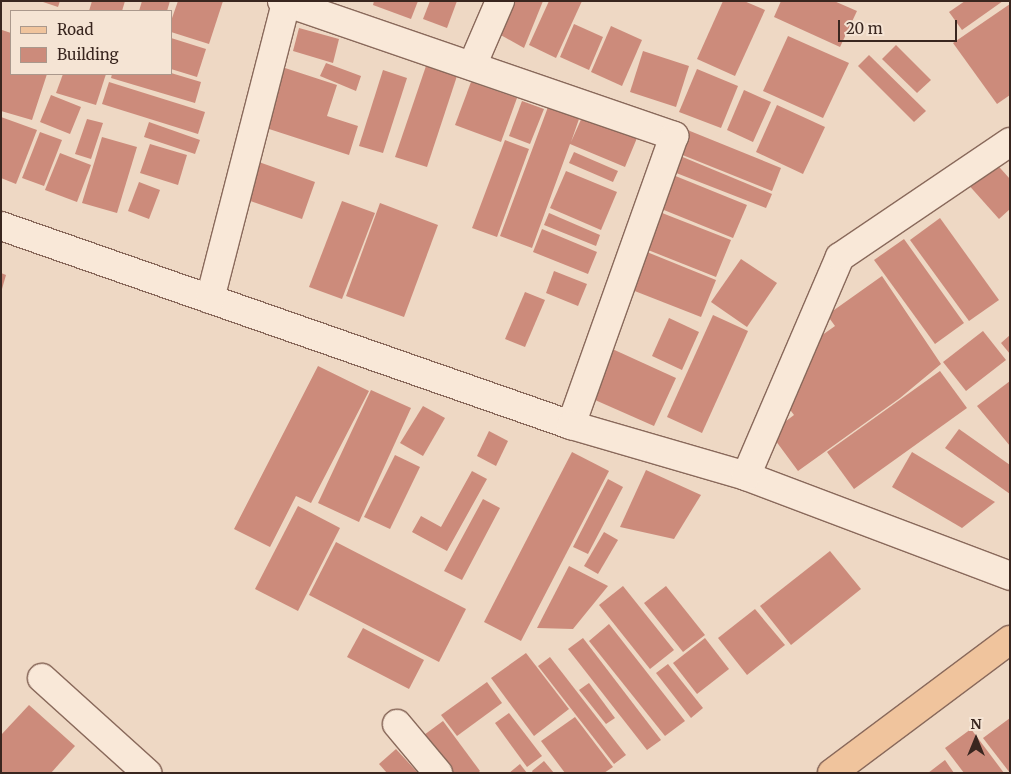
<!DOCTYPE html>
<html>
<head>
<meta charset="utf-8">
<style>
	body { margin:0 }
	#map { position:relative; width:1011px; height:774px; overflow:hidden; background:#eed8c4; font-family:Merriweather,serif }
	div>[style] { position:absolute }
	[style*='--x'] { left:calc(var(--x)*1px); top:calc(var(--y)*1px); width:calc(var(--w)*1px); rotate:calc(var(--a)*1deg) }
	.building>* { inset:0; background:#cc8b7b }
	.roads { filter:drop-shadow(1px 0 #89695b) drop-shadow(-1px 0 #89695b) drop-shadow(0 1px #89695b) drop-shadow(0 -1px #89695b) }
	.street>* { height:28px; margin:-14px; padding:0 14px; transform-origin:14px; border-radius:14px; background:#f9e8d8 }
	.primary>* { height:28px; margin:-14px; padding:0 14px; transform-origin:14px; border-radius:14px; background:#f0c49d }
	span { translate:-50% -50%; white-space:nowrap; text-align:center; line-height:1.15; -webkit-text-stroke:4px #f5e4d4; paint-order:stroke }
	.frame { position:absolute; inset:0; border:2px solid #39261f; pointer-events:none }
	.legend { position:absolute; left:10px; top:10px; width:162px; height:65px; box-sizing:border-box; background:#f5e4d4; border:1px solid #aa988c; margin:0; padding:6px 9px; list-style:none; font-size:15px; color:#39261f }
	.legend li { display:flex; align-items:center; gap:10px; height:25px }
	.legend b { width:25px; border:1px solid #aa988c }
	.north { position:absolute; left:951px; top:714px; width:50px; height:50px; -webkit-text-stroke:4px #f5e4d4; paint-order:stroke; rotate:0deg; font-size:14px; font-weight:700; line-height:20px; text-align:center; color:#39261f }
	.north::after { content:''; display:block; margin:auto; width:18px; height:22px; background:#39261f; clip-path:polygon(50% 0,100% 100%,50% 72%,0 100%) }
	.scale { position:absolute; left:838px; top:20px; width:119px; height:22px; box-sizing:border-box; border:2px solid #39261f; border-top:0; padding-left:6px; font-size:15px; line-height:18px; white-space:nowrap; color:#39261f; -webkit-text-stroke:4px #f5e4d4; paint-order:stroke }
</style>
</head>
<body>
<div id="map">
	<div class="building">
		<i style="clip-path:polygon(40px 1px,60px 1px,58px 7px)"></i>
		<i style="clip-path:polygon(92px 1px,125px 1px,122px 11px,89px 11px)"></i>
		<i style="clip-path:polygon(142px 1px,170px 1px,167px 11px,139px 11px)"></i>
		<i style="clip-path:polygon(178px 1px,223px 1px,209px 44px,171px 32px,171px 21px)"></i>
		<i style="clip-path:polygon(374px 1px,418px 1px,411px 19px,373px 5px)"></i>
		<i style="clip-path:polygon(430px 1px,457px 1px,447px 28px,423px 19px)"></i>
		<i style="clip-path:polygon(513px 1px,543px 1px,524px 48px,499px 34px)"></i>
		<i style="clip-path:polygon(549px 1px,582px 1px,556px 58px,529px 45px)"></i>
		<i style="clip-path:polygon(723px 1px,744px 1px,765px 10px,735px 76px,697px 59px)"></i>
		<i style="clip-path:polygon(781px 1px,834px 1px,857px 11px,840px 47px,774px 17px)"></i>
		<i style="clip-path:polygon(965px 1px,1003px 1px,962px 30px,949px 12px)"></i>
		<i style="clip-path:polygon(1010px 4px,1010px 95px,997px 104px,953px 43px)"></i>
		<i style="clip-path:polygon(574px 24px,603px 37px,589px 70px,560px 57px)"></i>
		<i style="clip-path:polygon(611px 26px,642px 40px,622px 86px,591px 72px)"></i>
		<i style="clip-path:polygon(299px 28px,339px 39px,333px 63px,293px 51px)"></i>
		<i style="clip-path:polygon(2px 30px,11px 33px,11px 74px,47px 74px,32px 120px,1px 111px)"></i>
		<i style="clip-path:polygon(788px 36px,849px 63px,823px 118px,763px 91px)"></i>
		<i style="clip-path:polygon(171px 38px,206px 49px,197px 77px,171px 69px)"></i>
		<i style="clip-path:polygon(896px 45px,931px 80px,917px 93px,882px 59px)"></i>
		<i style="clip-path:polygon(643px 51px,689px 66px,676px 107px,630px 92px)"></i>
		<i style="clip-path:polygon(869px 55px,926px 111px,914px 122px,858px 66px)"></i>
		<i style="clip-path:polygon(326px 63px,361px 76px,356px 91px,320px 76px)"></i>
		<i style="clip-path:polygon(426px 66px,457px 76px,427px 167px,395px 157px)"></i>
		<i style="clip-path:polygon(285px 68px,337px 85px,327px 116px,358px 126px,349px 155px,266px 128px)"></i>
		<i style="clip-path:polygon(697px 69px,738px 86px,721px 128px,679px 112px)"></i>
		<i style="clip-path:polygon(383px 70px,407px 78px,383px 153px,359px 146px)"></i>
		<i style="clip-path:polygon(171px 73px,201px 82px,195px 103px,111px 78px,112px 74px)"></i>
		<i style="clip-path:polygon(63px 74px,106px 74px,96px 105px,56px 93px)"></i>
		<i style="clip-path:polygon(109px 82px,205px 112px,198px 134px,102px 104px)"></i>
		<i style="clip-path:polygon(471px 82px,517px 98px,501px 142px,455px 125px)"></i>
		<i style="clip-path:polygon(744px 90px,771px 102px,753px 142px,727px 130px)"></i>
		<i style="clip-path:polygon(51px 95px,81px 107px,70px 134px,40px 122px)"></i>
		<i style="clip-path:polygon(522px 101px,544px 109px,530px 144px,509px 136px)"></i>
		<i style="clip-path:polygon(777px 105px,825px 127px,803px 174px,756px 152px)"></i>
		<i style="clip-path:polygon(548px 107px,579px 119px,571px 142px,583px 115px,637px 138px,625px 167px,570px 144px,532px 248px,500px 236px)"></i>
		<i style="clip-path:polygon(1px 117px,37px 130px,16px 184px,1px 178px)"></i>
		<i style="clip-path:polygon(87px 119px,103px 123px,91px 159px,75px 154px)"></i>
		<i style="clip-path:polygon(149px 122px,200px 140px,195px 154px,144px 137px)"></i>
		<i style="clip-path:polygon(685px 129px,781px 168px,772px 191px,675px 152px)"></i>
		<i style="clip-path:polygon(40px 132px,62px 140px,44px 186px,22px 178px)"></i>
		<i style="clip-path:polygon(102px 137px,137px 147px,117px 213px,82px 203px)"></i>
		<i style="clip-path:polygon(505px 140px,529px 149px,497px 237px,472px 228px)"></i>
		<i style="clip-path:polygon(150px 144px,187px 155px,178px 185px,140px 173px)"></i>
		<i style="clip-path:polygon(574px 152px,618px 171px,613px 182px,569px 163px)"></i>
		<i style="clip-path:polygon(60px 153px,91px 165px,77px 202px,45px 190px)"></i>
		<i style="clip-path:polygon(673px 153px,772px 194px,766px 208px,666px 169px)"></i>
		<i style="clip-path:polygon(992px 159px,1010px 179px,1010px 209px,999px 219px,966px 182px)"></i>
		<i style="clip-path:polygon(253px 160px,315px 182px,302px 219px,239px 197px)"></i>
		<i style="clip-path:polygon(566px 171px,617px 192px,601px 230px,550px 208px)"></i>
		<i style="clip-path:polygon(673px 175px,747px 205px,733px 238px,659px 208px)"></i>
		<i style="clip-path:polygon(139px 182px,160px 190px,149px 219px,128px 211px)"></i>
		<i style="clip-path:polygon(342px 201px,375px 213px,342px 299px,309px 287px)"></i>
		<i style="clip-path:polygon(380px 203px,438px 225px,404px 317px,346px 296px)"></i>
		<i style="clip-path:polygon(657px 211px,731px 240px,716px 277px,643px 248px)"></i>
		<i style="clip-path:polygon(549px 213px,600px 235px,596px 246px,544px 225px)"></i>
		<i style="clip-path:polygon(940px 218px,999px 300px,969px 321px,910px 240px)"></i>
		<i style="clip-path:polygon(542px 229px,597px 252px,588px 274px,533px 252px)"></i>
		<i style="clip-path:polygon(904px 239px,964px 323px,935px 344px,874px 260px)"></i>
		<i style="clip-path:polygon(642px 250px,716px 280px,701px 317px,627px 288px)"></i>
		<i style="clip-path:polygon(741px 259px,777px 283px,747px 327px,711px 302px)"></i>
		<i style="clip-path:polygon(554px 271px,587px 284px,578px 306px,546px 293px)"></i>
		<i style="clip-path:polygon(1px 273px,6px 275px,2px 289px,1px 289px)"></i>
		<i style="clip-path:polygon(882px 276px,941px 364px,900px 398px,798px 471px,770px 433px,794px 415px,782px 399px,811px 343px,835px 326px,827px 315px)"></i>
		<i style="clip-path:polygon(525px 292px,545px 300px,525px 347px,505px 339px)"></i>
		<i style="clip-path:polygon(713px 315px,748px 331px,702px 433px,667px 417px)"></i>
		<i style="clip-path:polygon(669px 318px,699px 332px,682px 370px,652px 356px)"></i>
		<i style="clip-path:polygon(983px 331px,1006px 360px,966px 391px,943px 362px)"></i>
		<i style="clip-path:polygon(1010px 335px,1010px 354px,1001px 343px)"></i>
		<i style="clip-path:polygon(608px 347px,676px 378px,654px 426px,586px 396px)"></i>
		<i style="clip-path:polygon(318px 366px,369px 391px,311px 503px,296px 496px,270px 547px,234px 529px)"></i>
		<i style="clip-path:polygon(940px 371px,967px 408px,854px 489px,827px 452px)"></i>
		<i style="clip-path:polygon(1010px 381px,1010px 446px,977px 406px)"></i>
		<i style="clip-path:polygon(371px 390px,411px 408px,359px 522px,318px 503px)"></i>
		<i style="clip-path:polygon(423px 406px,445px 418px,423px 456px,400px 443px)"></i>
		<i style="clip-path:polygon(959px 429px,1010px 465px,1010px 494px,945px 448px)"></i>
		<i style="clip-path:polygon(489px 431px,508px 441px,496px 466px,477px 456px)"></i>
		<i style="clip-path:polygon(572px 452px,609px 471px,521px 641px,484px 622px)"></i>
		<i style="clip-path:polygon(912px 452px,995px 502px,962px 528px,892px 487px)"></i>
		<i style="clip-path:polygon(395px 455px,420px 467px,390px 529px,364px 517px)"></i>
		<i style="clip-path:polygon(646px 470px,701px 495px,674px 539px,620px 527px)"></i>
		<i style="clip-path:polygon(472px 471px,487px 479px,447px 551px,412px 532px,421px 516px,441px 527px)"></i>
		<i style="clip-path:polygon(608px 479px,623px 487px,588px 554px,573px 547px)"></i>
		<i style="clip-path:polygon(483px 499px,500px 508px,462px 580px,444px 571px)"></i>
		<i style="clip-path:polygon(298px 506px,340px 528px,298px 611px,255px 589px)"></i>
		<i style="clip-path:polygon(604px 532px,618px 540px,598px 574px,584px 566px)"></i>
		<i style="clip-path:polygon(336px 542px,466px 609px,439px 662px,309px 595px)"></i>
		<i style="clip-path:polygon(830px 551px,861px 589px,791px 645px,760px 606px)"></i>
		<i style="clip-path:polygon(569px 566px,608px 586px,573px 629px,537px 628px)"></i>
		<i style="clip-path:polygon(623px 586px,674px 650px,650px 669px,599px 605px)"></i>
		<i style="clip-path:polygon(666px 586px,705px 635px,683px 652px,644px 603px)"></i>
		<i style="clip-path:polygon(755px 609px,785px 645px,747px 675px,718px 638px)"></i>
		<i style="clip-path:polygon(609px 624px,685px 721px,665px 736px,589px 641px)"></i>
		<i style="clip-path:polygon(363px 628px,424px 660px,409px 689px,347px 657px)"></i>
		<i style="clip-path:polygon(583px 638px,661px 740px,647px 750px,568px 649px)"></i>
		<i style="clip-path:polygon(705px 638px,729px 669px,697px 694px,673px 663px)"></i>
		<i style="clip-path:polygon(526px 653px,569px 709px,534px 736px,491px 678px)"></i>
		<i style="clip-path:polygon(550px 657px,626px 755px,614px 764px,538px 666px)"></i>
		<i style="clip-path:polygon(668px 664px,703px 708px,691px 718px,656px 673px)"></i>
		<i style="clip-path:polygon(487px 682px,502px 703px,457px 736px,441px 715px)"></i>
		<i style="clip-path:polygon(589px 683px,615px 718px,606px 724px,579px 690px)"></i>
		<i style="clip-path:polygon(29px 705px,75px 746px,51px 773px,1px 773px,1px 735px)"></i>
		<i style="clip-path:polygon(509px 713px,542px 756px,527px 767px,495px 723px)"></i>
		<i style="clip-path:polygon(575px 717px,613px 767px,604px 773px,565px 773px,541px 741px)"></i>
		<i style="clip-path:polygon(1010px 718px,1010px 773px,983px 738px)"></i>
		<i style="clip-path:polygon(443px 721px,480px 771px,478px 773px,452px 773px,424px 735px)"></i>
		<i style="clip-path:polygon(971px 729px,1004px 773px,964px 773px,945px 748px)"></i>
		<i style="clip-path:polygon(396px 749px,418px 773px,387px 773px,379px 764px)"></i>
		<i style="clip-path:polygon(945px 760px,954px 773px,928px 773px)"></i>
		<i style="clip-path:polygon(544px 761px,554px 773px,533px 773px,532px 771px)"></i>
		<i style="clip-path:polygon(520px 764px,527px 773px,509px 773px)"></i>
	</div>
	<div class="roads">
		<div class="street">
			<i style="--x:282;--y:1;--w:415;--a:19"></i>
			<i style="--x:674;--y:136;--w:307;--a:109.6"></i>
			<i style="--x:472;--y:66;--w:71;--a:-66.7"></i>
			<i style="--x:1;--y:226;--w:604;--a:19.25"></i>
			<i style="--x:571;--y:425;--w:182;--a:16.2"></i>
			<i style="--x:746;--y:476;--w:282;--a:20.7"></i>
			<i style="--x:210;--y:299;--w:306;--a:-75.6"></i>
			<i style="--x:746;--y:476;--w:238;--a:-66.8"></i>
			<i style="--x:840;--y:257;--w:205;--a:-34.1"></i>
			<i style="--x:42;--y:678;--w:142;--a:42.1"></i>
			<i style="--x:397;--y:724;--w:64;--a:50.1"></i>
		</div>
		<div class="primary">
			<i style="--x:832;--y:773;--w:222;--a:-36.8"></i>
		</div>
	</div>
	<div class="frame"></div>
	<ul class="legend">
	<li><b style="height:6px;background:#f0c49d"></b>Road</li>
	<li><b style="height:14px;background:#cc8b7b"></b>Building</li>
	</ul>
	<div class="north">N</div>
	<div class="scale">20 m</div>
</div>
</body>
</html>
